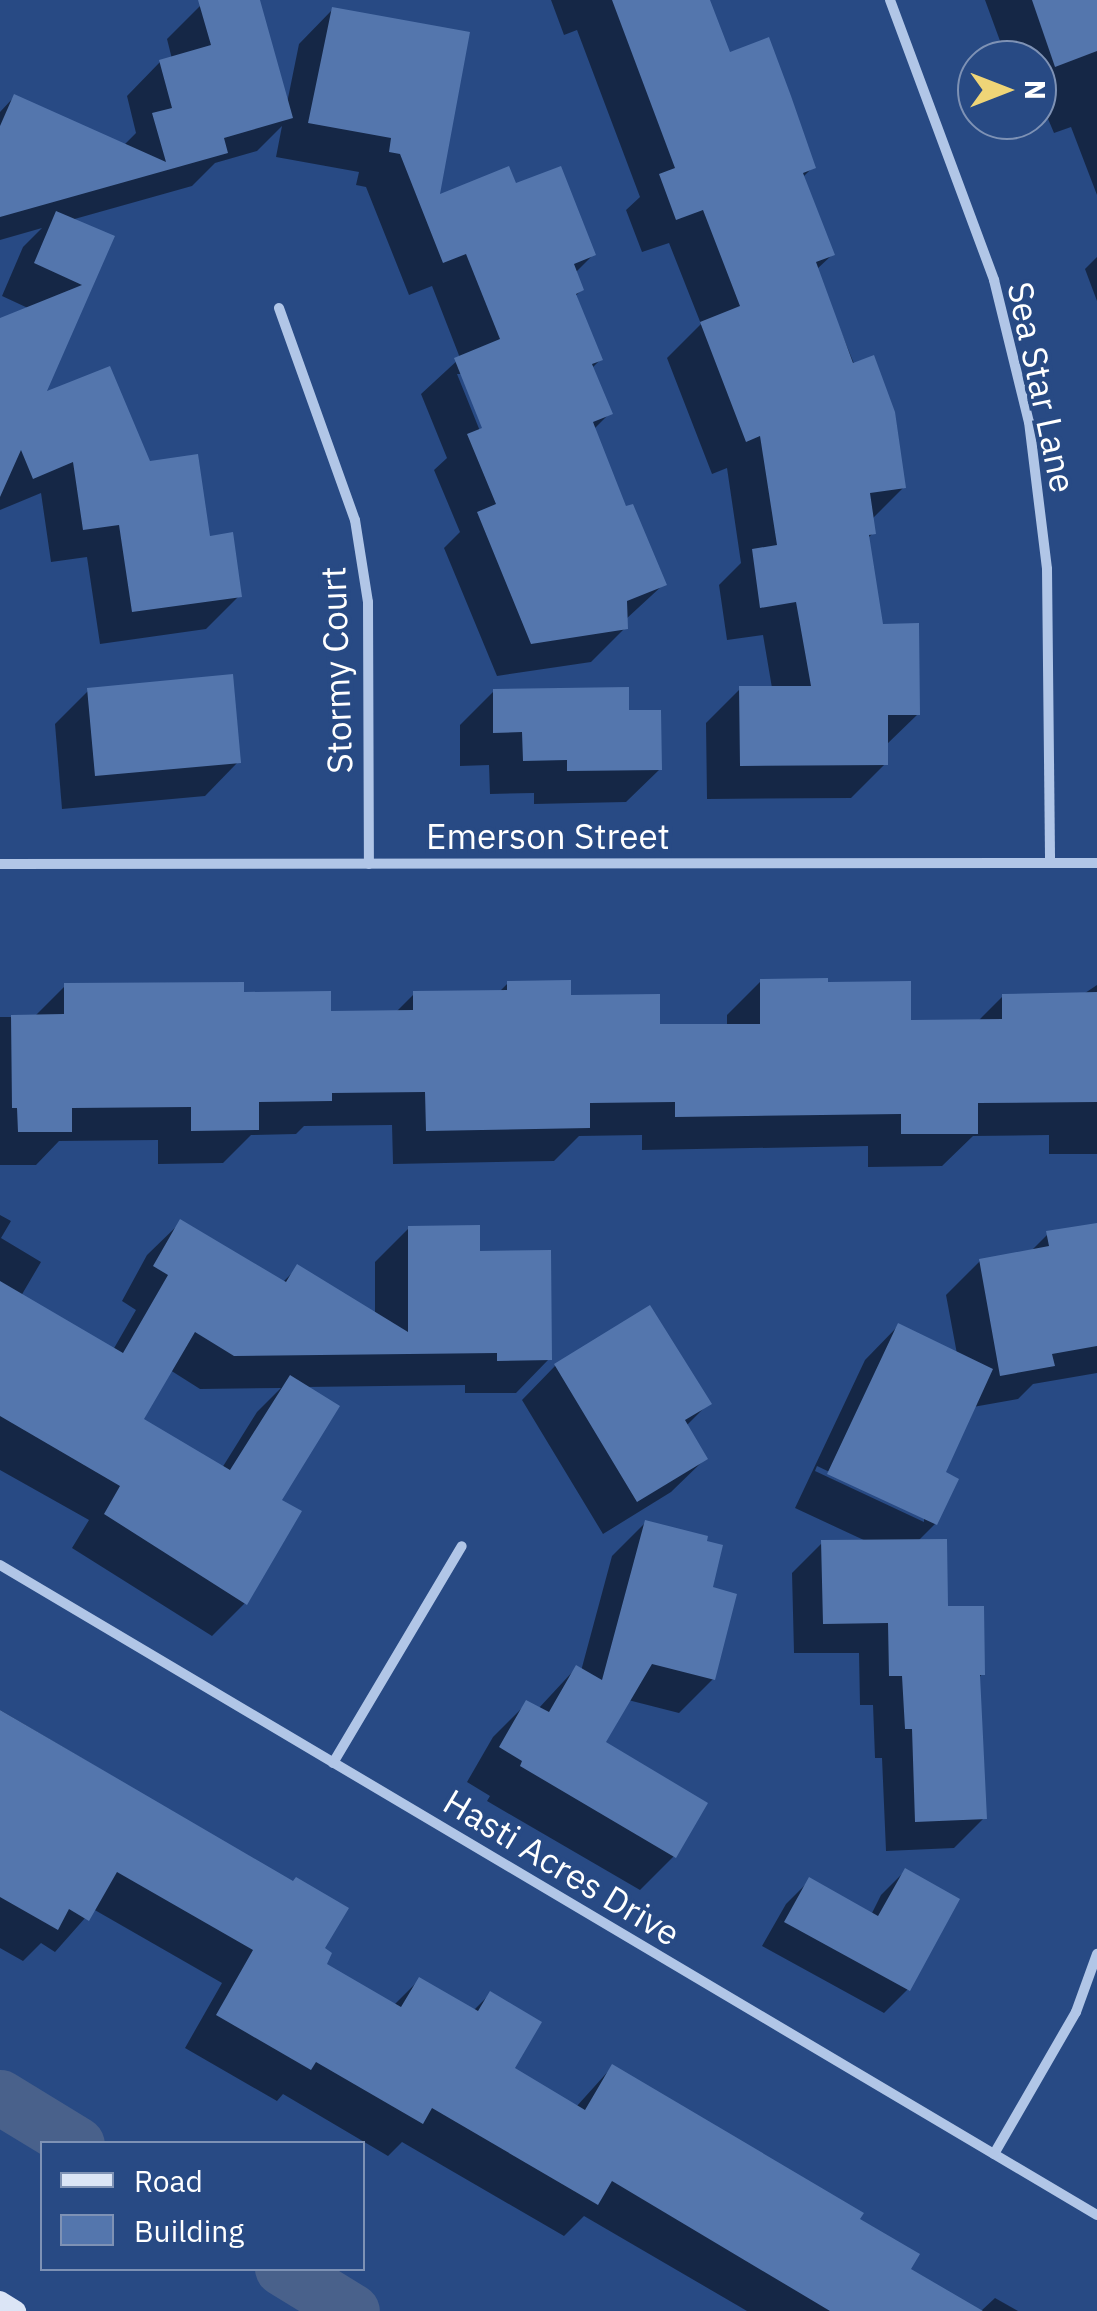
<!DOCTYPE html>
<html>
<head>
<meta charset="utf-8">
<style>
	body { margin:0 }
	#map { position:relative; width:1097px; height:2311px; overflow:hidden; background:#284a84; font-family:"IBM Plex Sans",sans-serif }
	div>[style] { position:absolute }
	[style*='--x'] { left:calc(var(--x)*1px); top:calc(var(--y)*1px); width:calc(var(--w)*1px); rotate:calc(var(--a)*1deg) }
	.shadow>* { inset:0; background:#0007 }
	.canal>* { height:55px; margin:-27.5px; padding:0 27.5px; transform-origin:27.5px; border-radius:27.5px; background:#49618b }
	.building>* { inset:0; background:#5476ad }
	.street>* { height:10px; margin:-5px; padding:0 5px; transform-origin:5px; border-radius:5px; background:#b1c6e7 }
	.secondary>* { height:20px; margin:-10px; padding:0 10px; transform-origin:10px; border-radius:10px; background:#dbe5f6 }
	span { translate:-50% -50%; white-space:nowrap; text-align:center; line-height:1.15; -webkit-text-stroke:8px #284a84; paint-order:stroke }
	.street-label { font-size:35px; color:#fff }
	.legend { position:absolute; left:40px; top:2141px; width:325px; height:130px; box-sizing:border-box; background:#284a84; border:2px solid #7e92b5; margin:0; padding:12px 18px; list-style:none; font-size:30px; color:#fff }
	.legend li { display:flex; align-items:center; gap:20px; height:50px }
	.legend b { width:50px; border:2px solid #7e92b5 }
	.north { position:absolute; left:957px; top:40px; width:100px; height:100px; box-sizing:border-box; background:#284a84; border:2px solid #7e92b5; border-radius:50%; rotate:90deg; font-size:28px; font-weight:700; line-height:40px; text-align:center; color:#fff }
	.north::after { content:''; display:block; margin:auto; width:35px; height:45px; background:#efd577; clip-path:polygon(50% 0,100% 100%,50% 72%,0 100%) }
</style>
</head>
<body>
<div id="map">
	<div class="shadow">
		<i style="clip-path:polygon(evenodd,220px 0,258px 0,287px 103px,299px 44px,332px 10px,437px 197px,515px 186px,593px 255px,575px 273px,582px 290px,574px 297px,600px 360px,591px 369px,610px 413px,593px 430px,625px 510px,664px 584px,625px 620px,625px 628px,591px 662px,497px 676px,444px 548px,460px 532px,434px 470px,447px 458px,421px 394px,460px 358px,432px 286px,409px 295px,366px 187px,356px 185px,359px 172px,276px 157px,282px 126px,257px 151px,215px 163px,192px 186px,71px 220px,111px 238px,42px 395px,149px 463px,207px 539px,239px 596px,206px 629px,100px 644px,87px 557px,51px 562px,41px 493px,0 510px,0 321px,30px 309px,2px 296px,23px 247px,42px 228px,0 240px,0 112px,14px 97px,123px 146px,136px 133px,127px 96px,160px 62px,172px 59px,167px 39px,201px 5px,220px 0,457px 374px,463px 374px,489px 439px,484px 441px,457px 374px)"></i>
		<i style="clip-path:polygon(551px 0,708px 0,728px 55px,813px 167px,802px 178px,832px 255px,816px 270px,904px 487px,871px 520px,873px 533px,867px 539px,881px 626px,918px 714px,885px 746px,885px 764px,851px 798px,707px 799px,706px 723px,740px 689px,772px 688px,763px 635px,727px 640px,719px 585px,741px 563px,727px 468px,712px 474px,667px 358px,701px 324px,669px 243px,642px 252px,626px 210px,640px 197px,577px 30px,564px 35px)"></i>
		<i style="clip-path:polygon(985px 0,1097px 0,1097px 195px,1071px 127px,1054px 133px,1037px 93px,1037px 60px,1007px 60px)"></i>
		<i style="clip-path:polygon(1097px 257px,1097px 301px,1085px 269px)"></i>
		<i style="clip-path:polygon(89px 690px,238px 762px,205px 796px,62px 809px,55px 724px)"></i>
		<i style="clip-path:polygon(494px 691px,626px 713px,660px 769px,626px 802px,534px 804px,534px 793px,490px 794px,489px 765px,460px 766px,460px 725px)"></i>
		<i style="clip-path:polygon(761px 981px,908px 1023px,977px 1022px,1003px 996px,1082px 995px,1097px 985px,1097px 1154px,1049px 1154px,1049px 1135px,973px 1136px,942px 1166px,868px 1167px,868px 1146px,642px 1150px,642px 1135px,579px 1136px,554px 1161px,393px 1164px,392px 1125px,304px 1126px,296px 1134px,251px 1135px,223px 1163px,158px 1164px,158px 1140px,59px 1141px,36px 1165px,0 1165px,0 1017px,34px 1017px,65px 986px,241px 995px,329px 1014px,395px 1013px,414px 994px,499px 992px,508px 983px,657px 1027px,727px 1027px,727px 1015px)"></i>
		<i style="clip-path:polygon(evenodd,0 1215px,11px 1221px,1px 1238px,41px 1262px,21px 1296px,113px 1350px,136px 1310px,122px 1301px,147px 1255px,181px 1222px,283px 1282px,298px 1267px,375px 1315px,375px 1262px,409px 1228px,478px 1254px,549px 1359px,516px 1393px,465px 1393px,465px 1385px,305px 1387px,278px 1501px,245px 1603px,212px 1636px,72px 1548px,89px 1520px,0 1470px,0 1215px,170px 1370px,200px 1389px,281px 1388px,257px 1412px,222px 1468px,140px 1420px,170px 1370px)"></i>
		<i style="clip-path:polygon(evenodd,1097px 1225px,1097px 1373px,1033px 1384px,1018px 1399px,973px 1407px,942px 1473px,935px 1524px,917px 1542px,946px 1608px,982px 1674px,978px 1679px,984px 1818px,954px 1848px,886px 1851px,882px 1758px,875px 1758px,873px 1705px,860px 1705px,859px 1653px,794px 1653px,792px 1573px,822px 1543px,868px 1542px,795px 1508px,865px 1360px,898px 1326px,957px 1354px,946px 1295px,980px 1261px,1030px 1252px,1048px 1234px,1097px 1225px,817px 1466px,924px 1517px,924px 1522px,815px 1471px,817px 1466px)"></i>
		<i style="clip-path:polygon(555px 1366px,709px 1403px,686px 1426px,705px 1459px,671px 1492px,603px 1534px,522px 1400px)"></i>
		<i style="clip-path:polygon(646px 1522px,710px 1589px,713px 1679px,679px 1713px,628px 1700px,602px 1743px,674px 1856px,640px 1890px,487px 1801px,490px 1796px,467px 1782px,493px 1737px,527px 1703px,538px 1709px,576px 1668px,581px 1671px,612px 1556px)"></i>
		<i style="clip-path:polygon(0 1710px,293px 1883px,321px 1949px,323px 1964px,393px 2006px,419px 1980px,473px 2011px,490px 1994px,512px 2069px,576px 2107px,612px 2067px,857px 2220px,908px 2270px,978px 2311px,747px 2311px,584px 2216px,564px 2236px,402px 2142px,388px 2156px,283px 2094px,277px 2101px,185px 2048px,222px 1983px,93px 1909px,55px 1952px,41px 1943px,23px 1961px,0 1948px)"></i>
		<i style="clip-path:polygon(905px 1871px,908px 1989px,884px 2013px,762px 1946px,786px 1904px,809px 1881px,871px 1915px,881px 1895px)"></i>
		<i style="clip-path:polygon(995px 2298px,1018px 2311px,981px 2311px)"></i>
	</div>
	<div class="canal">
		<i style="--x:0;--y:2097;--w:90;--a:31.4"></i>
		<i style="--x:282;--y:2268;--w:82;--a:31.6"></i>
	</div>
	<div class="building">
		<i style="clip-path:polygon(198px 0,260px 0,293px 118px,224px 138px,228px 153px,0 217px,0 126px,14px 94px,166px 162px,152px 113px,172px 108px,159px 60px,211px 45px)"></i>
		<i style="clip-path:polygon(612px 0,710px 0,730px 52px,769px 37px,791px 96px,816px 168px,803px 173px,835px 255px,816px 262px,853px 363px,874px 355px,895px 412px,906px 488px,870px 493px,876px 534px,869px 535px,883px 624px,919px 623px,920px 715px,888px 715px,888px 765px,740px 766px,739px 686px,811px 686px,796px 602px,760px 608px,752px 549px,777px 545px,760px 436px,746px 442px,700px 322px,740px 306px,703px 210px,676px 220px,659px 174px,675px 168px)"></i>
		<i style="clip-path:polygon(1032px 0,1097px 0,1097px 51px,1055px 67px)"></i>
		<i style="clip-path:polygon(332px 7px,470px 32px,440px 194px,509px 166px,516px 183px,561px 166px,596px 255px,574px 264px,584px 290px,576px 294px,603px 360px,592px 364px,613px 414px,593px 422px,626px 506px,633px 504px,667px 585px,627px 601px,628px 629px,531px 644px,477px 512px,496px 504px,467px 434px,482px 428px,454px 358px,500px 339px,466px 254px,443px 263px,400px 154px,389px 152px,391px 138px,308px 123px)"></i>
		<i style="clip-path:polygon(56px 211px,115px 236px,47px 391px,110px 366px,150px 461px,198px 454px,210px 536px,233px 532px,242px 597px,132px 612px,119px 525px,83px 530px,73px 462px,33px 479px,21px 450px,0 497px,0 318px,82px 285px,34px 263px)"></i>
		<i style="clip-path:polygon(233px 674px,241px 763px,95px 776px,87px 688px)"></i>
		<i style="clip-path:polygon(629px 687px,629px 710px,661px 710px,662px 770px,567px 771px,567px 760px,523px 761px,522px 732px,493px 733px,493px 689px)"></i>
		<i style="clip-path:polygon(828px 978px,828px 982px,911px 981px,911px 1020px,1002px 1019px,1002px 994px,1097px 992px,1097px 1102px,978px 1103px,978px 1134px,901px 1134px,901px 1114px,675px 1117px,675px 1102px,590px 1103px,590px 1128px,426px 1131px,425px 1092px,332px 1093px,332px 1101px,259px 1102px,259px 1130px,191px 1131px,191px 1107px,72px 1108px,72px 1132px,18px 1132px,17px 1108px,12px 1108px,11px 1015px,64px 1014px,64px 983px,244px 982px,244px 992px,331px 991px,331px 1011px,413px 1010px,413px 991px,507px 990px,507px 981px,571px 980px,571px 995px,660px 994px,660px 1024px,760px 1024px,760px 979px)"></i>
		<i style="clip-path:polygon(180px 1219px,286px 1282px,297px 1264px,408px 1332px,408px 1226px,480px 1225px,480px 1251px,551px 1250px,552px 1360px,497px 1361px,497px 1353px,234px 1356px,195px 1332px,144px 1419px,230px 1470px,290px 1375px,340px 1406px,282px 1500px,302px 1511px,247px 1605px,104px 1514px,120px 1486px,0 1416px,0 1281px,123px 1353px,168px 1275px,153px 1266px)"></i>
		<i style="clip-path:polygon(1097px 1223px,1097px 1346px,1052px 1354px,1055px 1366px,1000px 1376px,979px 1259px,1049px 1246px,1046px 1231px)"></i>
		<i style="clip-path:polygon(650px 1305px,712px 1404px,685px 1420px,708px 1459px,637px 1502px,554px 1364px)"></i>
		<i style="clip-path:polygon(898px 1323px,993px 1369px,946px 1472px,959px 1479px,937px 1525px,827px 1474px)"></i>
		<i style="clip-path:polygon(645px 1520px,708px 1536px,707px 1541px,723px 1545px,713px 1587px,737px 1594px,715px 1680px,652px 1664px,606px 1742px,708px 1803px,676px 1858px,520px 1766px,522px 1761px,499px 1747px,526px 1700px,549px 1712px,576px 1665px,602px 1680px)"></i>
		<i style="clip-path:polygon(947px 1539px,948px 1606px,984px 1606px,985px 1675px,980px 1675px,987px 1819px,915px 1822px,912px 1729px,905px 1729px,902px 1676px,889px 1676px,888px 1623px,823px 1624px,821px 1540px)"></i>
		<i style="clip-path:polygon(0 1710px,293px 1881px,296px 1877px,349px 1908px,325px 1948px,332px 1953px,327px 1964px,401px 2007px,419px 1977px,478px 2011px,490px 1991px,542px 2022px,515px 2068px,585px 2110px,612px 2064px,864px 2213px,860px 2219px,920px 2254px,911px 2269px,983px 2311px,830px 2311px,612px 2181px,598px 2205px,432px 2108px,423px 2124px,316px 2062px,311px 2070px,216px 2015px,253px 1950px,117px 1872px,89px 1921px,69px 1909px,58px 1930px,0 1897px)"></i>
		<i style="clip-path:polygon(905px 1868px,960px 1899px,910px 1991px,784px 1922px,809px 1877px,878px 1916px)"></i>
	</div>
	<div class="street">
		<i style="--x:890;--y:0;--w:299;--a:69.6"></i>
		<i style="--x:994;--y:280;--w:146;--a:76.2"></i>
		<i style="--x:1029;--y:422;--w:148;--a:83"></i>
		<i style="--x:1047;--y:569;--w:294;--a:89.4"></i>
		<i style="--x:279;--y:308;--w:225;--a:70.3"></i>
		<i style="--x:355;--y:520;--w:83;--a:81"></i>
		<i style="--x:368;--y:602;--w:262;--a:89.8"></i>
		<i style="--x:0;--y:864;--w:1097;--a:-0.05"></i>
		<i style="--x:0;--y:1565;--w:1275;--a:30.65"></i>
		<i style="--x:333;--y:1763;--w:252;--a:-59.3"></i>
		<i style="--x:994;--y:2154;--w:164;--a:-60"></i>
		<i style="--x:1076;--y:2012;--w:62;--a:-70.1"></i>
	</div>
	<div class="secondary">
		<i style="--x:0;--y:2301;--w:19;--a:32"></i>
	</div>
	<div class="street-label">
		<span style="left:1042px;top:387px;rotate:78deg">Sea Star Lane</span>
		<span style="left:336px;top:670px;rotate:-92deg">Stormy Court</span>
		<span style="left:548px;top:836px">Emerson Street</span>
		<span style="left:562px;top:1867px;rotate:31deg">Hasti Acres Drive</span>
	</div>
	<ul class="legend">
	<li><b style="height:12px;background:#dbe5f6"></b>Road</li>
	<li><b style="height:28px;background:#5476ad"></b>Building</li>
	</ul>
	<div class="north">N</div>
</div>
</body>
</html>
